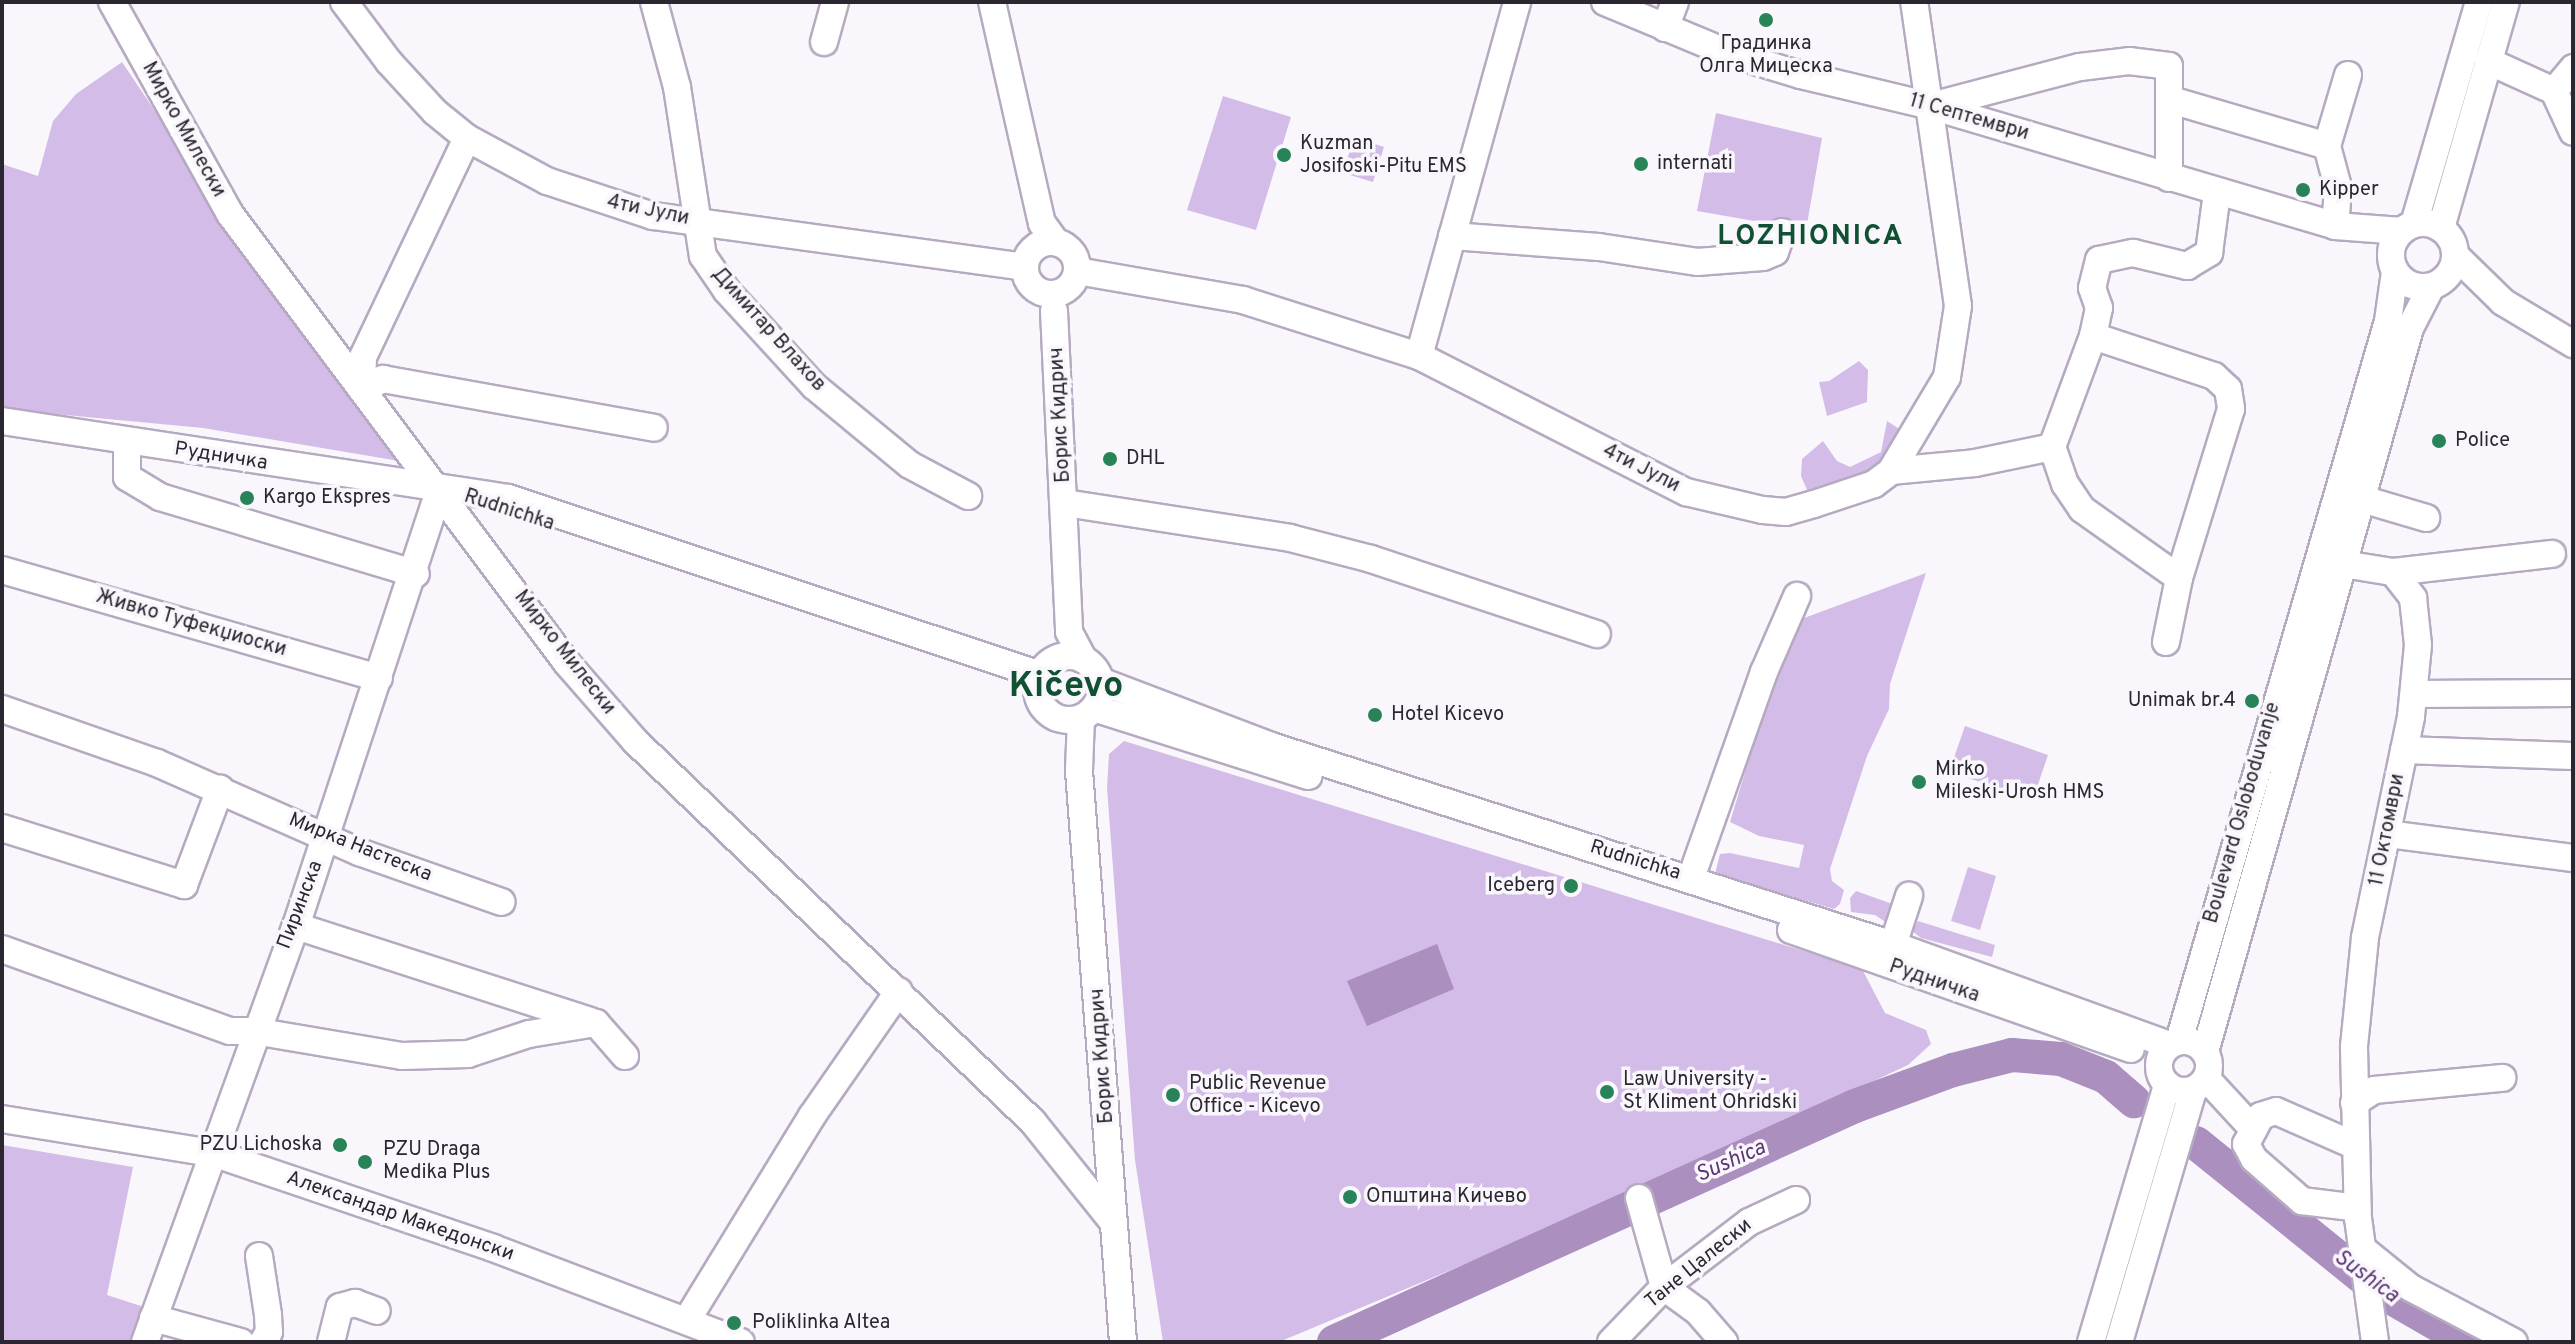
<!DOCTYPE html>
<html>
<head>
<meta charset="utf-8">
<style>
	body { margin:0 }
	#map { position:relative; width:2575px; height:1344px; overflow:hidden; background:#faf7fc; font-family:Overpass,sans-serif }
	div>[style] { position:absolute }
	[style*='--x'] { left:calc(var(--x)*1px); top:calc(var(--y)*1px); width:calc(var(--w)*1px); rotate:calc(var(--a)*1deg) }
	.green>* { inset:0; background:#d4bce8 }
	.water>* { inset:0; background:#aa8fbf }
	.river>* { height:34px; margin:-17px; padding:0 17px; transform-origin:17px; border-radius:17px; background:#aa8fbf }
	.roads { filter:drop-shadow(2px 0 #b6aac1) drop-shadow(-2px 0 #b6aac1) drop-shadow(0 2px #b6aac1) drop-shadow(0 -2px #b6aac1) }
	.minor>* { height:26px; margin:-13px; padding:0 13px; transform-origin:13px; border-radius:13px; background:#fff }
	.minor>.ring { margin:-13px; padding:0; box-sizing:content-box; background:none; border:26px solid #fff; border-radius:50% }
	.dots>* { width:22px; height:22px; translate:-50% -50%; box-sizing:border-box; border:4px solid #faf7fc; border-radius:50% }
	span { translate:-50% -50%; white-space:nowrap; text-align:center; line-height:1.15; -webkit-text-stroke:7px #faf7fc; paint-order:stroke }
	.poi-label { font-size:20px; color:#2b262f }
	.left { translate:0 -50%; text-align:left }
	.right { translate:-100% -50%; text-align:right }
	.street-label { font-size:20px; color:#2b262f }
	.water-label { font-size:22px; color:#5a3673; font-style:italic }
	.district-label { font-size:28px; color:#105033; font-weight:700; letter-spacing:2px }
	.town-label { font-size:36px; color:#105033; font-weight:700 }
	.frame { position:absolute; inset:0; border:4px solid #2b262f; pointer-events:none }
</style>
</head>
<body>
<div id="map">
	<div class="green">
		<i style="clip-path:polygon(122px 62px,226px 217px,405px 462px,203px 428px,2px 409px,2px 164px,38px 176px,53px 121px,76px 94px)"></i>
		<i style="clip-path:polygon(1223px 96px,1291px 117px,1256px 230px,1187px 210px)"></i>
		<i style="clip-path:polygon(1716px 113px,1822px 138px,1806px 230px,1697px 211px)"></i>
		<i style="clip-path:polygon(1354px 137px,1384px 147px,1373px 182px,1343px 173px)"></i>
		<i style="clip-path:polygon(1859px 361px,1868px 370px,1867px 402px,1827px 416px,1819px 382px,1829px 381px)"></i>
		<i style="clip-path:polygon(1887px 421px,1904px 432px,1896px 452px,1870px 476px,1807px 490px,1801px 476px,1802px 459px,1823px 441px,1837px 461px,1850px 467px,1881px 452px)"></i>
		<i style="clip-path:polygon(1926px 573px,1890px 684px,1889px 709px,1867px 756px,1830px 869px,1832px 881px,1844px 890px,1840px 904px,1834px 909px,1715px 874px,1720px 854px,1730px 853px,1799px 868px,1804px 845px,1759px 836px,1730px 822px,1767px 699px,1804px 618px)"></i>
		<i style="clip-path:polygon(1965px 726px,2048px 755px,2033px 799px,1949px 772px)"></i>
		<i style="clip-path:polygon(1124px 741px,1862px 969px,1885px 1013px,1926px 1030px,1931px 1044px,1908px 1065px,1642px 1190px,1279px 1342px,1163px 1342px,1135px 1160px,1107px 788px,1109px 754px)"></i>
		<i style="clip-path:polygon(1968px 867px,1996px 876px,1980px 930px,1951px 921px)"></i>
		<i style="clip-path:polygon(1856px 891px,1901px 907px,1890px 925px,1875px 915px,1851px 912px,1850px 898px)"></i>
		<i style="clip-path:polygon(1918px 921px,1995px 945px,1992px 957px,1921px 938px,1912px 931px)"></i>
		<i style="clip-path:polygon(2px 1145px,133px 1167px,107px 1295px,147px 1308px,137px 1342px,2px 1342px)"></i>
	</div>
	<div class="water">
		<i style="clip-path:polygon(1437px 944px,1454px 989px,1367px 1026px,1347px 981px)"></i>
	</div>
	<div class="river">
		<i style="--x:2196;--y:1143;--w:234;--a:38.9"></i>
		<i style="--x:2378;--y:1290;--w:104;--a:30"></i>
		<i style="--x:1334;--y:1342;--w:572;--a:-24.37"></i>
		<i style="--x:1855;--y:1106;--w:104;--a:-20.2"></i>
		<i style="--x:1953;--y:1070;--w:61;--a:-14.3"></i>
		<i style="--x:2012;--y:1055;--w:49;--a:4.7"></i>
		<i style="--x:2061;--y:1059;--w:48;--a:21.8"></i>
		<i style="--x:2106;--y:1077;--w:37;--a:41"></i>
	</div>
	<div class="roads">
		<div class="minor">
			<i style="--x:112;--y:2;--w:243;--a:60.9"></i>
			<i style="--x:230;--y:214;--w:561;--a:53.11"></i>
			<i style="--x:567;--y:663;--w:103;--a:48.9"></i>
			<i style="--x:635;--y:741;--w:551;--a:43.75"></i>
			<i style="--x:1033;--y:1122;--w:129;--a:51.3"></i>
			<i style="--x:344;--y:2;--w:75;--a:53.1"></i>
			<i style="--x:389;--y:62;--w:68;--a:47.4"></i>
			<i style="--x:435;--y:112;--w:41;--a:39.1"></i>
			<i style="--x:467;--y:138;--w:91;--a:28.3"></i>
			<i style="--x:547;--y:181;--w:112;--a:18.3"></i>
			<i style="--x:653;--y:216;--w:375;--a:7.8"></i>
			<i style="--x:654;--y:2;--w:88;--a:74.9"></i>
			<i style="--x:677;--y:87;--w:171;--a:81.3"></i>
			<i style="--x:703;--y:256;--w:42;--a:55.6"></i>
			<i style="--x:727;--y:291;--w:129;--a:47.5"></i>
			<i style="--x:814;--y:386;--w:124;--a:39.5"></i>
			<i style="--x:910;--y:465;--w:66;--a:28.1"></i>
			<i style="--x:992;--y:2;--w:227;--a:77.3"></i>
			<i style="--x:1042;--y:223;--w:24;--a:54"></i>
			<i style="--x:1605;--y:2;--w:133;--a:22.5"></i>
			<i style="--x:1728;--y:53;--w:76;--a:16.8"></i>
			<i style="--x:1801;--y:75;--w:134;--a:13.4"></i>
			<i style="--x:1931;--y:106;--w:421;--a:16.5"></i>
			<i style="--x:2335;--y:226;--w:67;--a:4.3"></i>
			<i style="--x:1665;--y:28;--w:28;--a:-69"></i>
			<i style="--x:824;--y:42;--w:41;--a:-74.6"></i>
			<i style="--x:2488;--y:61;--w:72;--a:24.4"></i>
			<i style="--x:2554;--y:91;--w:45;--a:65.1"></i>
			<i style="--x:2554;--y:91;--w:30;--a:-50"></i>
			<i style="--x:2171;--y:100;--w:163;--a:16.4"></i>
			<i style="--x:2327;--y:146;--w:74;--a:-73.5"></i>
			<i style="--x:1931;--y:106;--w:154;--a:-14.7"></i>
			<i style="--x:2080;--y:67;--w:49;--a:-7"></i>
			<i style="--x:2129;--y:61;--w:40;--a:7.1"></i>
			<i style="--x:2169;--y:66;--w:112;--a:90"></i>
			<i style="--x:467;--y:138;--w:242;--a:115.4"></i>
			<i style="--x:363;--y:357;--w:33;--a:92"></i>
			<i style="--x:362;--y:390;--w:24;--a:-28"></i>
			<i style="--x:383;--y:379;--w:275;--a:10.2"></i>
			<i style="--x:2327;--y:146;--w:42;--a:75"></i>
			<i style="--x:2338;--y:187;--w:39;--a:94"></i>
			<i class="ring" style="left:2391px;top:223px;width:38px;height:38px"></i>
			<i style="--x:2414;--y:224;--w:231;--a:-73.7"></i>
			<i style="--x:2441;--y:228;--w:235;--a:-74"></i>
			<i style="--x:1452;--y:236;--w:147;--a:4.3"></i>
			<i style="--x:1599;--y:247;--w:99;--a:8.7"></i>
			<i style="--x:1697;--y:262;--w:66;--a:-4.3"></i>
			<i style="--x:1763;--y:257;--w:13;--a:-23"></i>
			<i style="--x:1775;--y:252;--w:21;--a:-71"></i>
			<i class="ring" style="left:1025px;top:242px;width:26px;height:26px"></i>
			<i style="--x:2455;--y:255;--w:67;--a:44.4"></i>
			<i style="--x:2503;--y:302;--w:82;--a:31"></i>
			<i style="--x:1077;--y:271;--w:169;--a:9.9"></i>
			<i style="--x:1243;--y:300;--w:185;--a:17.7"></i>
			<i style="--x:1419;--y:356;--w:300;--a:27"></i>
			<i style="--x:1686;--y:492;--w:79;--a:13.2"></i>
			<i style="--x:1763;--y:510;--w:23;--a:5"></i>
			<i style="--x:1786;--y:512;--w:29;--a:-16"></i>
			<i style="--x:1814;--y:504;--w:63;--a:-18.4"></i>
			<i style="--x:1874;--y:484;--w:21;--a:-37"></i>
			<i style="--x:1891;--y:471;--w:109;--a:-59.2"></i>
			<i style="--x:1947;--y:377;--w:72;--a:-81.2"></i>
			<i style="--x:1958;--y:306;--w:307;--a:-98.2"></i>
			<i style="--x:1054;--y:311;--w:321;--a:87.3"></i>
			<i style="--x:1069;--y:632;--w:32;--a:62"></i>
			<i style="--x:2093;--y:336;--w:127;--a:18.3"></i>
			<i style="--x:2214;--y:376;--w:19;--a:43"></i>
			<i style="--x:2228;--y:389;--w:20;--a:81"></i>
			<i style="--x:2231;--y:409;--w:177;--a:107.1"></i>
			<i style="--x:1419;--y:356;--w:367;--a:-74.5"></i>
			<i style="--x:2;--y:421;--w:512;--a:8.65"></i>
			<i style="--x:508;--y:498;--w:561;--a:18.4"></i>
			<i style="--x:127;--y:443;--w:34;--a:90"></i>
			<i style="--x:127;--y:477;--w:39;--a:31"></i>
			<i style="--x:160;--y:497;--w:267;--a:16.7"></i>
			<i style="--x:1891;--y:471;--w:84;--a:-5.4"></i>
			<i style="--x:1975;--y:463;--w:79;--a:-11.7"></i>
			<i style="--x:2362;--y:499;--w:67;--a:16.5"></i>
			<i style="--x:1065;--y:503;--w:228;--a:8.8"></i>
			<i style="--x:1290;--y:538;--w:84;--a:14.5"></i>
			<i style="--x:1371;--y:559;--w:238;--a:18.4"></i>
			<i style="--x:2343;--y:564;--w:51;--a:9.1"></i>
			<i style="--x:2393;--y:572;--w:33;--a:52"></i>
			<i style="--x:2413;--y:598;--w:47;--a:83.9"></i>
			<i style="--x:2418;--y:645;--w:72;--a:95.6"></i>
			<i style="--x:2411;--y:717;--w:226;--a:101.8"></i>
			<i style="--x:2365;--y:938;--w:110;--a:95.8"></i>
			<i style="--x:2354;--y:1047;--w:171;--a:88.7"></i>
			<i style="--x:2358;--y:1218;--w:125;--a:82.2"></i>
			<i style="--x:2;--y:570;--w:392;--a:16"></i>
			<i style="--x:2393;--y:572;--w:160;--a:-6.5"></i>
			<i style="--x:2166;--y:642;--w:65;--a:-78.5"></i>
			<i style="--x:2179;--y:578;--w:119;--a:-144.6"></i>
			<i style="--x:2082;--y:509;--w:30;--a:-124"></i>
			<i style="--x:2065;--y:484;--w:39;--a:-109"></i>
			<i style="--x:2052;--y:447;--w:118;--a:-69.7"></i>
			<i style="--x:2093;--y:336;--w:29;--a:-78"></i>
			<i style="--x:2099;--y:308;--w:21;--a:-109"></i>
			<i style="--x:2092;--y:288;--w:29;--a:-76"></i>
			<i style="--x:2099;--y:260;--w:35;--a:-12"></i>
			<i style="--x:2133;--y:253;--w:56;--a:13.5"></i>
			<i style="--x:2187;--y:266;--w:26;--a:-31"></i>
			<i style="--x:2209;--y:253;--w:62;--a:-82.5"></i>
			<i class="ring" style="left:1037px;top:656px;width:38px;height:38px"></i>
			<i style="--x:1100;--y:681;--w:183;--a:20.8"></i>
			<i style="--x:1271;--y:746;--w:653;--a:17.74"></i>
			<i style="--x:1893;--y:945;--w:294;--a:19.9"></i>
			<i style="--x:2414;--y:694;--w:159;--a:-0.4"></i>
			<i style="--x:1094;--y:708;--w:225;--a:17.6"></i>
			<i style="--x:2;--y:709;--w:164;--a:19.2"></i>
			<i style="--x:157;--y:763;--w:221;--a:23.8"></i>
			<i style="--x:359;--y:852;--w:151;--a:19.3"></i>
			<i style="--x:1081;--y:718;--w:53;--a:92.2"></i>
			<i style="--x:1079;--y:771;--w:573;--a:85.59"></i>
			<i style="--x:2404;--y:750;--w:169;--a:2"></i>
			<i style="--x:2;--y:828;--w:191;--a:17.4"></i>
			<i style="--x:184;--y:885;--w:103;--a:-69.4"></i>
			<i style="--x:2388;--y:834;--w:187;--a:7.4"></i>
			<i style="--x:1691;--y:878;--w:219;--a:-70.5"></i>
			<i style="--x:1764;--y:672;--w:83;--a:-66.5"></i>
			<i style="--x:296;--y:926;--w:309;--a:17.9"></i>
			<i style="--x:1791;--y:930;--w:360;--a:19.3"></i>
			<i style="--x:1893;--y:945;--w:52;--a:-71.9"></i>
			<i style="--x:2;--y:949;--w:242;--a:19.8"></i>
			<i style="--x:230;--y:1031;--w:24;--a:0"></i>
			<i style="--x:254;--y:1031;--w:150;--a:9.6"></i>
			<i style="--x:402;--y:1056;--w:66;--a:-1.7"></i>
			<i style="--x:468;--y:1054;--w:64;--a:-18.2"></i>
			<i style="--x:529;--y:1034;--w:68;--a:-9.3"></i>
			<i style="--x:596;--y:1023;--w:44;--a:48.7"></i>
			<i class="ring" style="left:2159px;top:1041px;width:24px;height:24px"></i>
			<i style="--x:2179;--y:1041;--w:750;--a:-73.81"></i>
			<i style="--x:2388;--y:321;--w:49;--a:-81.9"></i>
			<i style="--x:2205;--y:1052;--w:752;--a:-74.19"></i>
			<i style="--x:2410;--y:328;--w:46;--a:-62.9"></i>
			<i style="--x:2206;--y:1078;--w:69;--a:47.3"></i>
			<i style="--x:2354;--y:1103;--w:24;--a:-33"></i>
			<i style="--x:2374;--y:1090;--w:129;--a:-5.4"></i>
			<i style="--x:2;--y:1119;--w:214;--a:9.2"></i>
			<i style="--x:213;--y:1153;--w:296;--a:18.7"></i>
			<i style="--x:493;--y:1248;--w:265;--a:20.8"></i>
			<i style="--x:2356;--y:1146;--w:87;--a:-156.4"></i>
			<i style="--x:2276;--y:1111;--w:16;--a:162"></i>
			<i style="--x:2261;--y:1116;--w:32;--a:118"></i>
			<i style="--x:2246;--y:1144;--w:17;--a:62"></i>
			<i style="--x:2254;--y:1159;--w:64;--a:41.2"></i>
			<i style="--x:2302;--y:1201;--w:56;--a:7.1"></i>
			<i style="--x:1639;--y:1198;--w:92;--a:74.3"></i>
			<i style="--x:1664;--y:1287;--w:42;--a:36.3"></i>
			<i style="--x:1698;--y:1312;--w:40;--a:49"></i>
			<i style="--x:2364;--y:1250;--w:60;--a:39"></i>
			<i style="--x:2411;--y:1288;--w:116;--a:27.7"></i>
			<i style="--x:259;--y:1256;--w:60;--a:81.3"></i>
			<i style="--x:268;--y:1315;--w:17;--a:87"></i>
			<i style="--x:269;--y:1332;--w:12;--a:121"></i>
			<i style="--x:153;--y:1318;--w:91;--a:15.3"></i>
			<i style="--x:687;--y:1320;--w:239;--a:-58.5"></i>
			<i style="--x:812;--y:1116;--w:152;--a:-55.2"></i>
			<i style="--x:145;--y:1342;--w:443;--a:-70.1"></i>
			<i style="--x:296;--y:926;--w:460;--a:-71.8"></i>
			<i style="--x:331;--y:1342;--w:36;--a:-76"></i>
			<i style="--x:340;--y:1307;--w:16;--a:-15"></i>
			<i style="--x:355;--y:1303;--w:23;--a:20"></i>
			<i style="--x:1611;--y:1342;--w:76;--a:-46.1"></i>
			<i style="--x:1664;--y:1287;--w:107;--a:-37.4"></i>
			<i style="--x:1749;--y:1222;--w:52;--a:-25.1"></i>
			<i style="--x:2091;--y:1342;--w:267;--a:-73.5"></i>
			<i style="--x:2119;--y:1342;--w:263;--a:-73.6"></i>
		</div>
	</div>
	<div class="dots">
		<i style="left:1766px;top:20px;background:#298359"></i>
		<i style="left:1284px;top:155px;background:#298359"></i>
		<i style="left:1641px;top:164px;background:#298359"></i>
		<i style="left:2303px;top:190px;background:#298359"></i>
		<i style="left:2439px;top:441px;background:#298359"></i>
		<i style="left:1110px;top:459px;background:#298359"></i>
		<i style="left:247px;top:498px;background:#298359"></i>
		<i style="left:2252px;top:701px;background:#298359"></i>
		<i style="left:1375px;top:715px;background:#298359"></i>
		<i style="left:1919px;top:782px;background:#298359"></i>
		<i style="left:1571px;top:886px;background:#298359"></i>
		<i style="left:1607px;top:1092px;background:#298359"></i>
		<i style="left:1173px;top:1095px;background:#298359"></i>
		<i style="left:340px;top:1145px;background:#298359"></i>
		<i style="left:365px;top:1162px;background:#298359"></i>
		<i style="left:1350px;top:1197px;background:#298359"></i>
		<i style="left:734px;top:1323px;background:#298359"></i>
	</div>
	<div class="poi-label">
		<span style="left:1766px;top:56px">Градинка<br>Олга Мицеска</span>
		<span class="left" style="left:1300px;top:156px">Kuzman<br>Josifoski-Pitu EMS</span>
		<span class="left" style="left:1657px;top:164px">internati</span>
		<span class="left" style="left:2319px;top:190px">Kipper</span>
		<span class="left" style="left:2455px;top:441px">Police</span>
		<span class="left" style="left:1126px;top:459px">DHL</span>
		<span class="left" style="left:263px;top:498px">Kargo Ekspres</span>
		<span class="right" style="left:2236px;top:701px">Unimak br.4</span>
		<span class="left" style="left:1391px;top:715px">Hotel Kicevo</span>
		<span class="left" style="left:1935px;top:782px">Mirko<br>Mileski-Urosh HMS</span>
		<span class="right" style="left:1555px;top:886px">Iceberg</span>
		<span class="left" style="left:1623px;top:1092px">Law University -<br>St Kliment Ohridski</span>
		<span class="left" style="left:1189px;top:1096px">Public Revenue<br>Office - Kicevo</span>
		<span class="right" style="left:322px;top:1145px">PZU Lichoska</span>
		<span class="left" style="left:383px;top:1162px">PZU Draga<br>Medika Plus</span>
		<span class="left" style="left:1366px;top:1197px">Општина Кичево</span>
		<span class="left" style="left:752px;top:1323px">Poliklinka Altea</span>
	</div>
	<div class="street-label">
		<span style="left:1969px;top:118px;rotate:16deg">11 Септември</span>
		<span style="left:183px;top:130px;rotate:61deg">Мирко Милески</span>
		<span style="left:648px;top:211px;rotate:12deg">4ти Јули</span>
		<span style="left:768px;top:330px;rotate:48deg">Димитар Влахов</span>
		<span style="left:1061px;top:415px;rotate:-93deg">Борис Кидрич</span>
		<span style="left:221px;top:457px;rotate:9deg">Рудничка</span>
		<span style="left:1641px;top:469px;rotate:27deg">4ти Јули</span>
		<span style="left:509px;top:511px;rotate:18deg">Rudnichka</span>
		<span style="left:191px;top:624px;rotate:16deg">Живко Туфекџиоски</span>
		<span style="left:564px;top:653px;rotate:52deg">Мирко Милески</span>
		<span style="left:2243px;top:813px;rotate:-74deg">Boulevard Osloboduvanje</span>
		<span style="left:2388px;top:830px;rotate:-79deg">11 Октомври</span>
		<span style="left:360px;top:848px;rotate:22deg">Мирка Настеска</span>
		<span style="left:1635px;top:861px;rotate:17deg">Rudnichka</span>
		<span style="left:301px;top:905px;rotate:-69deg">Пиринска</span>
		<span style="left:1934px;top:982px;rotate:19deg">Рудничка</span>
		<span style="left:1103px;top:1056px;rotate:-94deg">Борис Кидрич</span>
		<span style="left:400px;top:1217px;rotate:19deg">Александар Македонски</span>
		<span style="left:1699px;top:1264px;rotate:-39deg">Тане Цалески</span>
	</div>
	<div class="water-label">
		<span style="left:1731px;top:1162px;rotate:-24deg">Sushica</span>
		<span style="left:2366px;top:1277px;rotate:36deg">Sushica</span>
	</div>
	<div class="district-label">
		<span style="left:1811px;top:237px">LOZHIONICA</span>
	</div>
	<div class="town-label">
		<span style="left:1066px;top:688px">Kičevo</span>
	</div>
	<div class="frame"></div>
</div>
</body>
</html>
